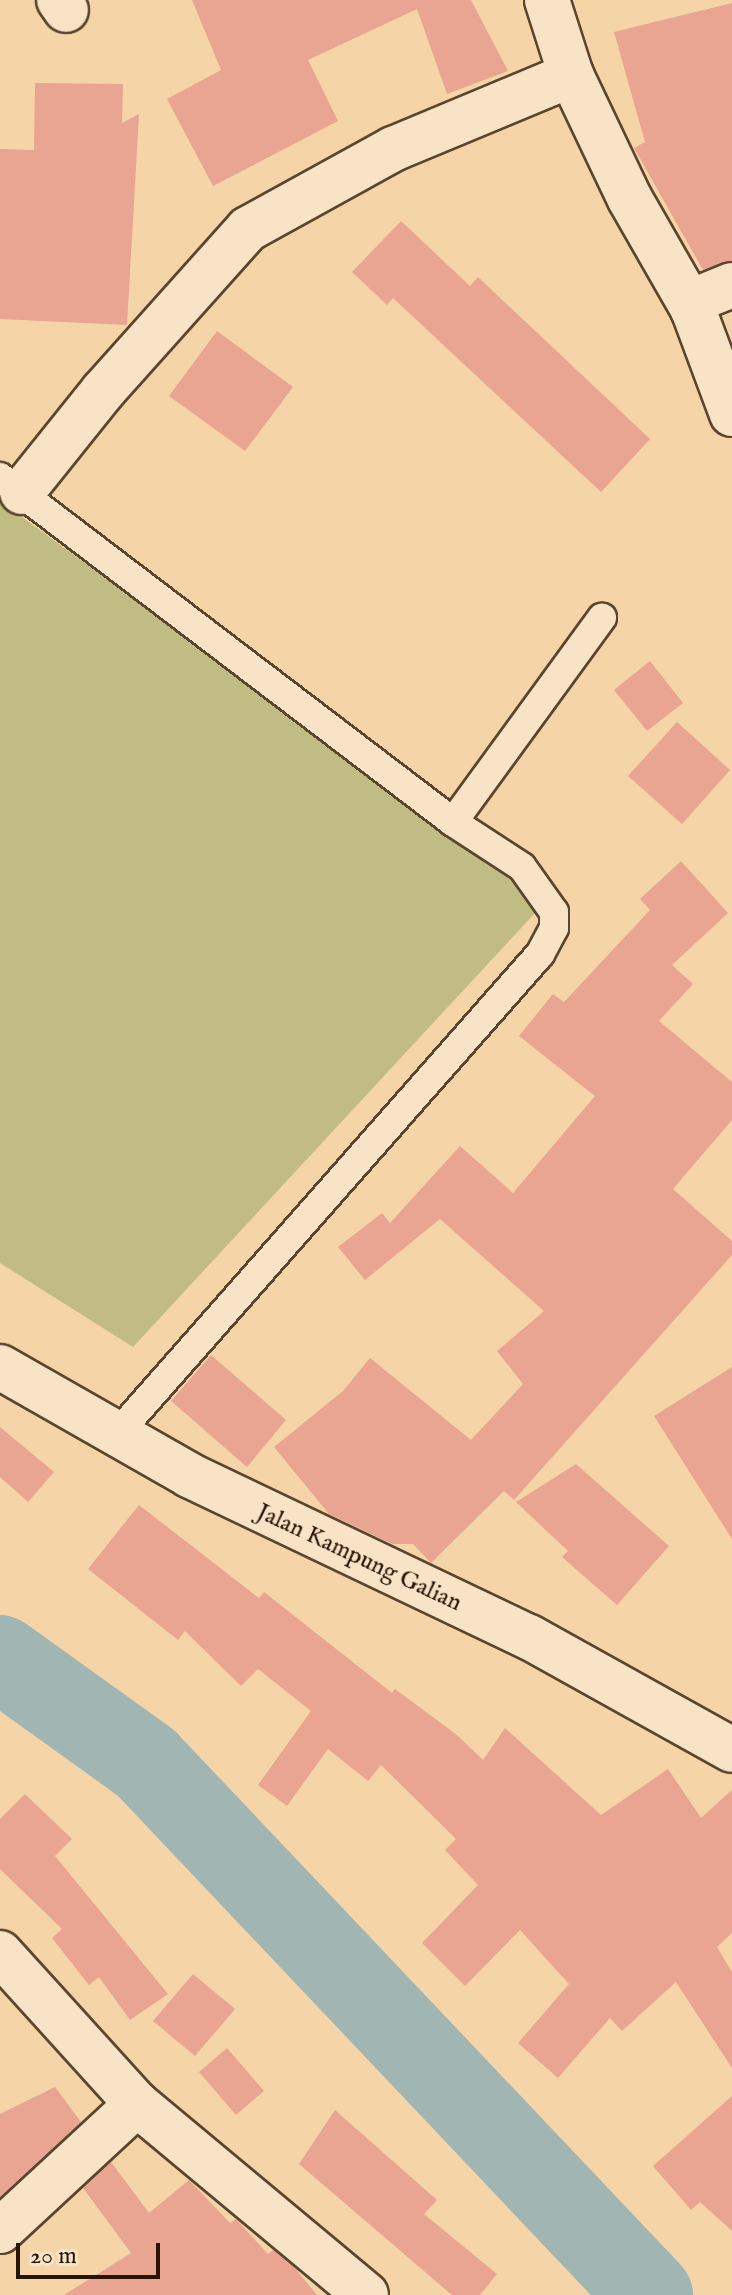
<!DOCTYPE html>
<html>
<head>
<meta charset="utf-8">
<style>
	body { margin:0 }
	#map { position:relative; width:732px; height:2295px; overflow:hidden; background:#f5d4a7; font-family:"IM FELL English",serif }
	div>[style] { position:absolute }
	[style*='--x'] { left:calc(var(--x)*1px); top:calc(var(--y)*1px); width:calc(var(--w)*1px); rotate:calc(var(--a)*1deg) }
	.green>* { inset:0; background:#c0bc84 }
	.river>* { height:86px; margin:-43px; padding:0 43px; transform-origin:43px; border-radius:43px; background:#a1b5b2 }
	.building>* { inset:0; background:#e9a591 }
	.roads { filter:drop-shadow(2px 0 #5a452f) drop-shadow(-2px 0 #5a452f) drop-shadow(0 2px #5a452f) drop-shadow(0 -2px #5a452f) }
	.service>* { height:28px; margin:-14px; padding:0 14px; transform-origin:14px; border-radius:14px; background:#f8e3c6 }
	.minor>* { height:44px; margin:-22px; padding:0 22px; transform-origin:22px; border-radius:22px; background:#f8e3c6 }
	.secondary>* { height:44px; margin:-22px; padding:0 22px; transform-origin:22px; border-radius:22px; background:#f8e3c6 }
	span { translate:-50% -50%; white-space:nowrap; text-align:center; line-height:1.15; -webkit-text-stroke:6px #f8e3c6; paint-order:stroke }
	.street-label { font-size:24px; color:#261507 }
	.scale { position:absolute; left:16px; top:2243px; width:144px; height:36px; box-sizing:border-box; border:4px solid #261507; border-top:0; padding-left:10px; font-size:24px; line-height:28px; white-space:nowrap; color:#261507; -webkit-text-stroke:6px #f8e3c6; paint-order:stroke }
</style>
</head>
<body>
<div id="map">
	<div class="green">
		<i style="clip-path:polygon(0 501px,547px 900px,133px 1347px,0 1263px)"></i>
	</div>
	<div class="river">
		<i style="--x:0;--y:1658;--w:180;--a:35.7"></i>
		<i style="--x:146;--y:1763;--w:733;--a:46.55"></i>
	</div>
	<div class="building">
		<i style="clip-path:polygon(192px 0,471px 0,508px 71px,447px 94px,417px 9px,308px 60px,338px 121px,213px 186px,167px 99px,221px 70px)"></i>
		<i style="clip-path:polygon(732px 3px,732px 261px,703px 270px,634px 148px,645px 142px,614px 32px)"></i>
		<i style="clip-path:polygon(35px 83px,123px 84px,122px 123px,139px 114px,127px 325px,0 319px,0 149px,34px 150px)"></i>
		<i style="clip-path:polygon(401px 221px,470px 286px,478px 277px,650px 439px,601px 492px,393px 298px,387px 305px,352px 272px)"></i>
		<i style="clip-path:polygon(217px 331px,293px 387px,245px 451px,169px 396px)"></i>
		<i style="clip-path:polygon(650px 661px,683px 703px,647px 731px,614px 690px)"></i>
		<i style="clip-path:polygon(677px 722px,730px 770px,682px 824px,628px 776px)"></i>
		<i style="clip-path:polygon(681px 861px,728px 913px,672px 965px,693px 984px,659px 1021px,732px 1082px,732px 1120px,673px 1189px,732px 1241px,732px 1255px,514px 1500px,504px 1491px,431px 1563px,413px 1544px,392px 1544px,329px 1514px,274px 1447px,343px 1391px,370px 1358px,471px 1440px,523px 1384px,497px 1351px,544px 1311px,440px 1219px,365px 1280px,338px 1247px,382px 1213px,390px 1223px,460px 1146px,513px 1193px,595px 1096px,519px 1036px,553px 994px,564px 1002px,650px 910px,640px 899px)"></i>
		<i style="clip-path:polygon(211px 1355px,286px 1420px,247px 1467px,171px 1401px)"></i>
		<i style="clip-path:polygon(732px 1367px,732px 1539px,654px 1416px)"></i>
		<i style="clip-path:polygon(0 1427px,54px 1472px,28px 1502px,0 1477px)"></i>
		<i style="clip-path:polygon(576px 1464px,669px 1546px,617px 1605px,562px 1557px,568px 1551px,516px 1502px)"></i>
		<i style="clip-path:polygon(139px 1505px,259px 1598px,264px 1592px,392px 1693px,395px 1689px,457px 1735px,483px 1760px,505px 1728px,601px 1815px,668px 1769px,701px 1818px,732px 1790px,732px 1933px,717px 1947px,732px 1972px,732px 2068px,676px 1982px,622px 2031px,610px 2018px,558px 2078px,518px 2043px,569px 1984px,520px 1930px,465px 1986px,422px 1943px,478px 1885px,445px 1850px,456px 1839px,381px 1765px,368px 1781px,328px 1749px,287px 1806px,258px 1785px,311px 1711px,258px 1669px,241px 1686px,185px 1631px,178px 1640px,88px 1569px)"></i>
		<i style="clip-path:polygon(25px 1794px,72px 1839px,55px 1856px,168px 1994px,130px 2020px,99px 1977px,89px 1985px,52px 1938px,62px 1929px,0 1869px,0 1819px)"></i>
		<i style="clip-path:polygon(193px 1974px,235px 2009px,195px 2056px,153px 2021px)"></i>
		<i style="clip-path:polygon(227px 2048px,264px 2091px,236px 2115px,199px 2072px)"></i>
		<i style="clip-path:polygon(55px 2087px,81px 2122px,0 2197px,0 2114px)"></i>
		<i style="clip-path:polygon(732px 2096px,732px 2231px,700px 2202px,691px 2210px,653px 2166px)"></i>
		<i style="clip-path:polygon(335px 2110px,437px 2200px,424px 2214px,497px 2274px,480px 2295px,452px 2295px,299px 2164px)"></i>
		<i style="clip-path:polygon(111px 2162px,149px 2213px,189px 2180px,230px 2223px,236px 2219px,268px 2254px,273px 2250px,294px 2267px,317px 2295px,64px 2295px,131px 2253px,83px 2188px)"></i>
	</div>
	<div class="roads">
		<div class="service">
			<i style="--x:0;--y:477;--w:569;--a:37.29"></i>
			<i style="--x:453;--y:822;--w:82;--a:33.1"></i>
			<i style="--x:522;--y:867;--w:55;--a:54.6"></i>
			<i style="--x:554;--y:912;--w:16;--a:90"></i>
			<i style="--x:554;--y:928;--w:30;--a:118"></i>
			<i style="--x:540;--y:954;--w:641;--a:131.4"></i>
			<i style="--x:453;--y:822;--w:253;--a:-53.9"></i>
		</div>
		<div class="minor">
			<i style="--x:59;--y:0;--w:12;--a:55"></i>
			<i style="--x:547;--y:0;--w:79;--a:72.3"></i>
			<i style="--x:571;--y:75;--w:137;--a:64.6"></i>
			<i style="--x:630;--y:199;--w:127;--a:60.2"></i>
			<i style="--x:732;--y:285;--w:31;--a:158"></i>
			<i style="--x:703;--y:297;--w:16;--a:130"></i>
			<i style="--x:693;--y:309;--w:112;--a:69.6"></i>
			<i style="--x:22;--y:492;--w:129;--a:-51.3"></i>
			<i style="--x:103;--y:391;--w:217;--a:-48.2"></i>
			<i style="--x:248;--y:229;--w:166;--a:-28.9"></i>
			<i style="--x:393;--y:149;--w:193;--a:-22.6"></i>
			<i style="--x:0;--y:1953;--w:204;--a:47.8"></i>
			<i style="--x:137;--y:2104;--w:298;--a:39.8"></i>
			<i style="--x:0;--y:2231;--w:187;--a:-42.8"></i>
		</div>
		<div class="secondary">
			<i style="--x:0;--y:1367;--w:218;--a:29.7"></i>
			<i style="--x:189;--y:1475;--w:377;--a:25.5"></i>
			<i style="--x:529;--y:1637;--w:232;--a:29.1"></i>
		</div>
	</div>
	<div class="street-label">
		<span style="left:359px;top:1558px;rotate:25deg">Jalan Kampung Galian</span>
	</div>
	<div class="scale">20 m</div>
</div>
</body>
</html>
